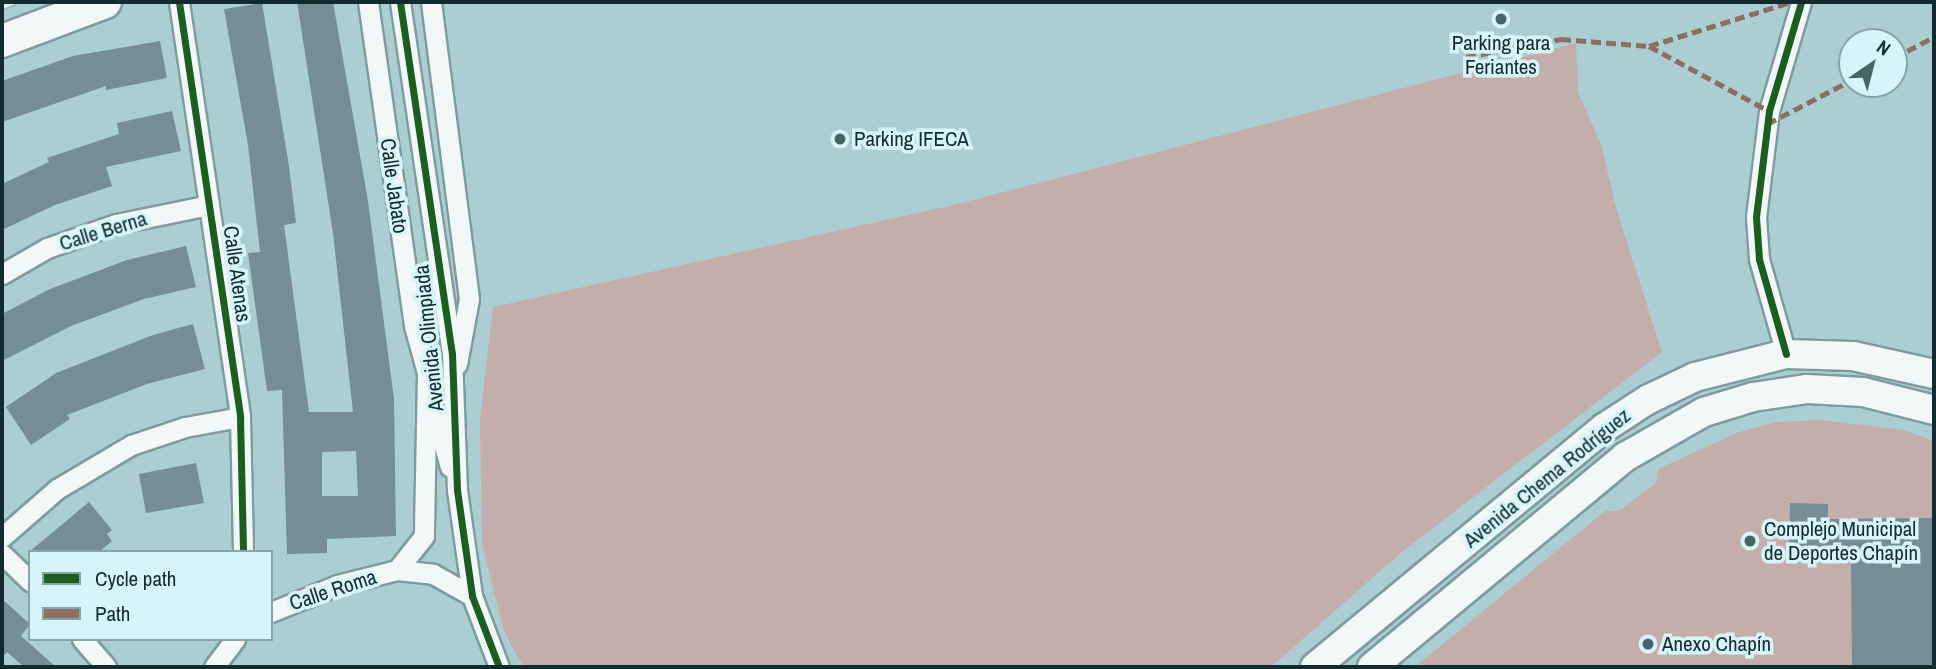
<!DOCTYPE html>
<html>
<head>
<meta charset="utf-8">
<style>
	body { margin:0 }
	#map { position:relative; width:1936px; height:669px; overflow:hidden; background:#abced2; font-family:"Archivo Narrow",sans-serif }
	div>[style] { position:absolute }
	[style*='--x'] { left:calc(var(--x)*1px); top:calc(var(--y)*1px); width:calc(var(--w)*1px); rotate:calc(var(--a)*1deg) }
	.green>* { inset:0; background:#c3aeac }
	.building>* { inset:0; background:#748e93 }
	.roads { filter:drop-shadow(2px 0 #7f9b9e) drop-shadow(-2px 0 #7f9b9e) drop-shadow(0 2px #7f9b9e) drop-shadow(0 -2px #7f9b9e) }
	.street>* { height:19px; margin:-9.5px; padding:0 9.5px; transform-origin:9.5px; border-radius:9.5px; background:#f2f8f8 }
	.secondary>* { height:28px; margin:-14px; padding:0 14px; transform-origin:14px; border-radius:14px; background:#f2f8f8 }
	.primary>* { height:32px; margin:-16px; padding:0 16px; transform-origin:16px; border-radius:16px; background:#f2f8f8 }
	.rail>* { height:8px; margin-top:-4px; transform-origin:0; background:repeating-linear-gradient(90deg,#d7f5f9 0 16px,#acb4b5 0 32px); box-sizing:border-box; border-block:2px solid #acb4b5 }
	.quiet>* { height:5px; margin-top:-2.5px; transform-origin:0; background:repeating-linear-gradient(90deg,#8d6e63 0 10px,transparent 0 15px) }
	.cycleway>* { height:7px; margin:-3.5px; padding:0 3.5px; transform-origin:3.5px; border-radius:3.5px; background:#1b5e20 }
	.dots>* { width:19px; height:19px; translate:-50% -50%; box-sizing:border-box; border:4px solid #d7f5f9; border-radius:50% }
	span { translate:-50% -50%; white-space:nowrap; text-align:center; line-height:1.15; -webkit-text-stroke:7px #d7f5f9; paint-order:stroke }
	.poi-label { font-size:21px; color:#112b2e }
	.left { translate:0 -50%; text-align:left }
	.street-label { font-size:21px; color:#112b2e }
	.frame { position:absolute; inset:0; border:4px solid #112b2e; pointer-events:none }
	.legend { position:absolute; left:28px; top:550px; width:245px; height:91px; box-sizing:border-box; background:#d7f5f9; border:2px solid #88a4a8; margin:0; padding:9px 12px; list-style:none; font-size:21px; color:#112b2e }
	.legend li { display:flex; align-items:center; gap:14px; height:35px }
	.legend b { width:35px; border:2px solid #88a4a8 }
	.north { position:absolute; left:1838px; top:28px; width:70px; height:70px; box-sizing:border-box; background:#d7f5f9; border:2px solid #88a4a8; border-radius:50%; rotate:35deg; font-size:19px; font-weight:700; line-height:28px; text-align:center; color:#112b2e }
	.north::after { content:''; display:block; margin:auto; width:24px; height:32px; background:#476467; clip-path:polygon(50% 0,100% 100%,50% 72%,0 100%) }
</style>
</head>
<body>
<div id="map">
	<div class="green">
		<i style="clip-path:polygon(1576px 43px,1578px 92px,1602px 147px,1616px 208px,1662px 352px,1402px 552px,1271px 667px,524px 667px,515px 653px,503px 628px,482px 544px,480px 420px,493px 307px,958px 204px)"></i>
		<i style="clip-path:polygon(1821px 420px,1904px 430px,1934px 441px,1934px 667px,1415px 667px,1605px 511px,1619px 511px,1656px 483px,1658px 469px,1739px 432px,1776px 422px)"></i>
	</div>
	<div class="building">
		<i style="clip-path:polygon(evenodd,297px 2px,333px 2px,368px 201px,394px 399px,396px 536px,327px 539px,327px 553px,287px 554px,282px 390px,267px 391px,248px 253px,260px 252px,248px 145px,224px 9px,262px 3px,289px 166px,296px 223px,284px 225px,309px 412px,353px 412px,333px 233px,297px 2px,356px 451px,358px 496px,322px 496px,322px 452px,356px 451px)"></i>
		<i style="clip-path:polygon(160px 41px,167px 78px,106px 90px,106px 86px,2px 122px,2px 81px,73px 56px)"></i>
		<i style="clip-path:polygon(172px 111px,181px 151px,106px 167px,112px 186px,55px 205px,2px 230px,2px 184px,49px 162px,47px 158px,119px 134px,117px 123px)"></i>
		<i style="clip-path:polygon(186px 246px,196px 287px,144px 299px,71px 326px,2px 361px,2px 314px,50px 289px,127px 260px)"></i>
		<i style="clip-path:polygon(193px 324px,205px 369px,147px 384px,67px 415px,70px 419px,31px 445px,6px 407px,56px 373px,153px 335px)"></i>
		<i style="clip-path:polygon(196px 463px,204px 503px,146px 513px,139px 474px)"></i>
		<i style="clip-path:polygon(89px 502px,112px 530px,107px 534px,112px 541px,99px 552px,29px 552px)"></i>
		<i style="clip-path:polygon(1790px 503px,1828px 504px,1828px 519px,1932px 518px,1933px 667px,1852px 667px,1851px 563px,1789px 562px)"></i>
		<i style="clip-path:polygon(2px 599px,30px 624px,21px 636px,56px 667px,24px 667px,7px 652px,2px 658px)"></i>
	</div>
	<div class="roads">
		<div class="street">
			<i style="--x:179;--y:2;--w:419;--a:81.6"></i>
			<i style="--x:240;--y:417;--w:135;--a:88.7"></i>
			<i style="--x:368;--y:2;--w:327;--a:81.9"></i>
			<i style="--x:414;--y:326;--w:49;--a:74.5"></i>
			<i style="--x:427;--y:373;--w:163;--a:91.1"></i>
			<i style="--x:424;--y:536;--w:43;--a:128.5"></i>
			<i style="--x:400;--y:2;--w:356;--a:81.6"></i>
			<i style="--x:452;--y:354;--w:136;--a:87.9"></i>
			<i style="--x:457;--y:490;--w:107;--a:81.9"></i>
			<i style="--x:472;--y:596;--w:76;--a:69.2"></i>
			<i style="--x:431;--y:2;--w:299;--a:82.7"></i>
			<i style="--x:469;--y:299;--w:66;--a:100.5"></i>
			<i style="--x:2;--y:274;--w:52;--a:-30"></i>
			<i style="--x:47;--y:248;--w:73;--a:-19.2"></i>
			<i style="--x:116;--y:224;--w:95;--a:-11.5"></i>
			<i style="--x:1786;--y:354;--w:99;--a:-105.9"></i>
			<i style="--x:1759;--y:259;--w:42;--a:-94.1"></i>
			<i style="--x:1756;--y:217;--w:107;--a:-83"></i>
			<i style="--x:1769;--y:111;--w:114;--a:-73.6"></i>
			<i style="--x:434;--y:409;--w:60;--a:74.6"></i>
			<i style="--x:2;--y:537;--w:73;--a:-41.1"></i>
			<i style="--x:57;--y:489;--w:86;--a:-30.7"></i>
			<i style="--x:131;--y:445;--w:57;--a:-18.4"></i>
			<i style="--x:185;--y:427;--w:56;--a:-10.3"></i>
			<i style="--x:2;--y:554;--w:39;--a:44"></i>
			<i style="--x:271;--y:612;--w:71;--a:-22.2"></i>
			<i style="--x:337;--y:585;--w:62;--a:-14"></i>
			<i style="--x:397;--y:570;--w:36;--a:6"></i>
			<i style="--x:433;--y:574;--w:45;--a:29.4"></i>
			<i style="--x:82;--y:639;--w:37;--a:49"></i>
			<i style="--x:214;--y:667;--w:35;--a:-53"></i>
		</div>
		<div class="secondary">
			<i style="--x:1315;--y:667;--w:375;--a:-39.6"></i>
			<i style="--x:1604;--y:428;--w:51;--a:-33.1"></i>
			<i style="--x:1647;--y:400;--w:53;--a:-25.6"></i>
			<i style="--x:1695;--y:377;--w:94;--a:-14.2"></i>
			<i style="--x:1786;--y:354;--w:67;--a:1.7"></i>
			<i style="--x:1853;--y:356;--w:83;--a:12.5"></i>
			<i style="--x:1372;--y:667;--w:329;--a:-39.7"></i>
			<i style="--x:1625;--y:457;--w:91;--a:-29.7"></i>
			<i style="--x:1704;--y:412;--w:51;--a:-17"></i>
			<i style="--x:1753;--y:397;--w:55;--a:-8.4"></i>
			<i style="--x:1807;--y:389;--w:56;--a:3.1"></i>
			<i style="--x:1863;--y:392;--w:73;--a:14.2"></i>
		</div>
		<div class="primary">
			<i style="--x:2;--y:41;--w:110;--a:-20.7"></i>
		</div>
	</div>
	<div class="rail">
		<i style="--x:2;--y:7;--w:14;--a:-21"></i>
	</div>
	<div class="quiet">
		<i style="--x:1649;--y:46;--w:149;--a:-17.2"></i>
		<i style="--x:1466;--y:57;--w:97;--a:-10.7"></i>
		<i style="--x:1561;--y:39;--w:88;--a:4.5"></i>
		<i style="--x:1649;--y:46;--w:136;--a:28.4"></i>
		<i style="--x:1894;--y:58;--w:45;--a:-27.7"></i>
		<i style="--x:1767;--y:124;--w:96;--a:-27.4"></i>
	</div>
	<div class="cycleway">
		<i style="--x:179;--y:2;--w:419;--a:81.6"></i>
		<i style="--x:240;--y:417;--w:135;--a:88.7"></i>
		<i style="--x:400;--y:2;--w:356;--a:81.6"></i>
		<i style="--x:452;--y:354;--w:136;--a:87.9"></i>
		<i style="--x:457;--y:490;--w:107;--a:81.9"></i>
		<i style="--x:472;--y:596;--w:76;--a:69.2"></i>
		<i style="--x:1786;--y:354;--w:99;--a:-105.9"></i>
		<i style="--x:1759;--y:259;--w:42;--a:-94.1"></i>
		<i style="--x:1756;--y:217;--w:107;--a:-83"></i>
		<i style="--x:1769;--y:111;--w:114;--a:-73.6"></i>
	</div>
	<div class="dots">
		<i style="left:1501px;top:19px;background:#476467"></i>
		<i style="left:840px;top:139px;background:#476467"></i>
		<i style="left:1750px;top:541px;background:#476467"></i>
		<i style="left:1648px;top:644px;background:#476467"></i>
	</div>
	<div class="poi-label">
		<span style="left:1501px;top:55px">Parking para<br>Feriantes</span>
		<span class="left" style="left:854px;top:139px">Parking IFECA</span>
		<span class="left" style="left:1764px;top:541px">Complejo Municipal<br>de Deportes Chapín</span>
		<span class="left" style="left:1662px;top:644px">Anexo Chapín</span>
	</div>
	<div class="street-label">
		<span style="left:394px;top:186px;rotate:82deg">Calle Jabato</span>
		<span style="left:103px;top:231px;rotate:-17deg">Calle Berna</span>
		<span style="left:237px;top:274px;rotate:82deg">Calle Atenas</span>
		<span style="left:429px;top:338px;rotate:-96deg">Avenida Olimpiada</span>
		<span style="left:1547px;top:478px;rotate:-39deg">Avenida Chema Rodríguez</span>
		<span style="left:333px;top:590px;rotate:-18deg">Calle Roma</span>
	</div>
	<div class="frame"></div>
	<ul class="legend">
	<li><b style="height:9px;background:#1b5e20"></b>Cycle path</li>
	<li><b style="height:9px;background:#8d6e63"></b>Path</li>
	</ul>
	<div class="north">N</div>
</div>
</body>
</html>
